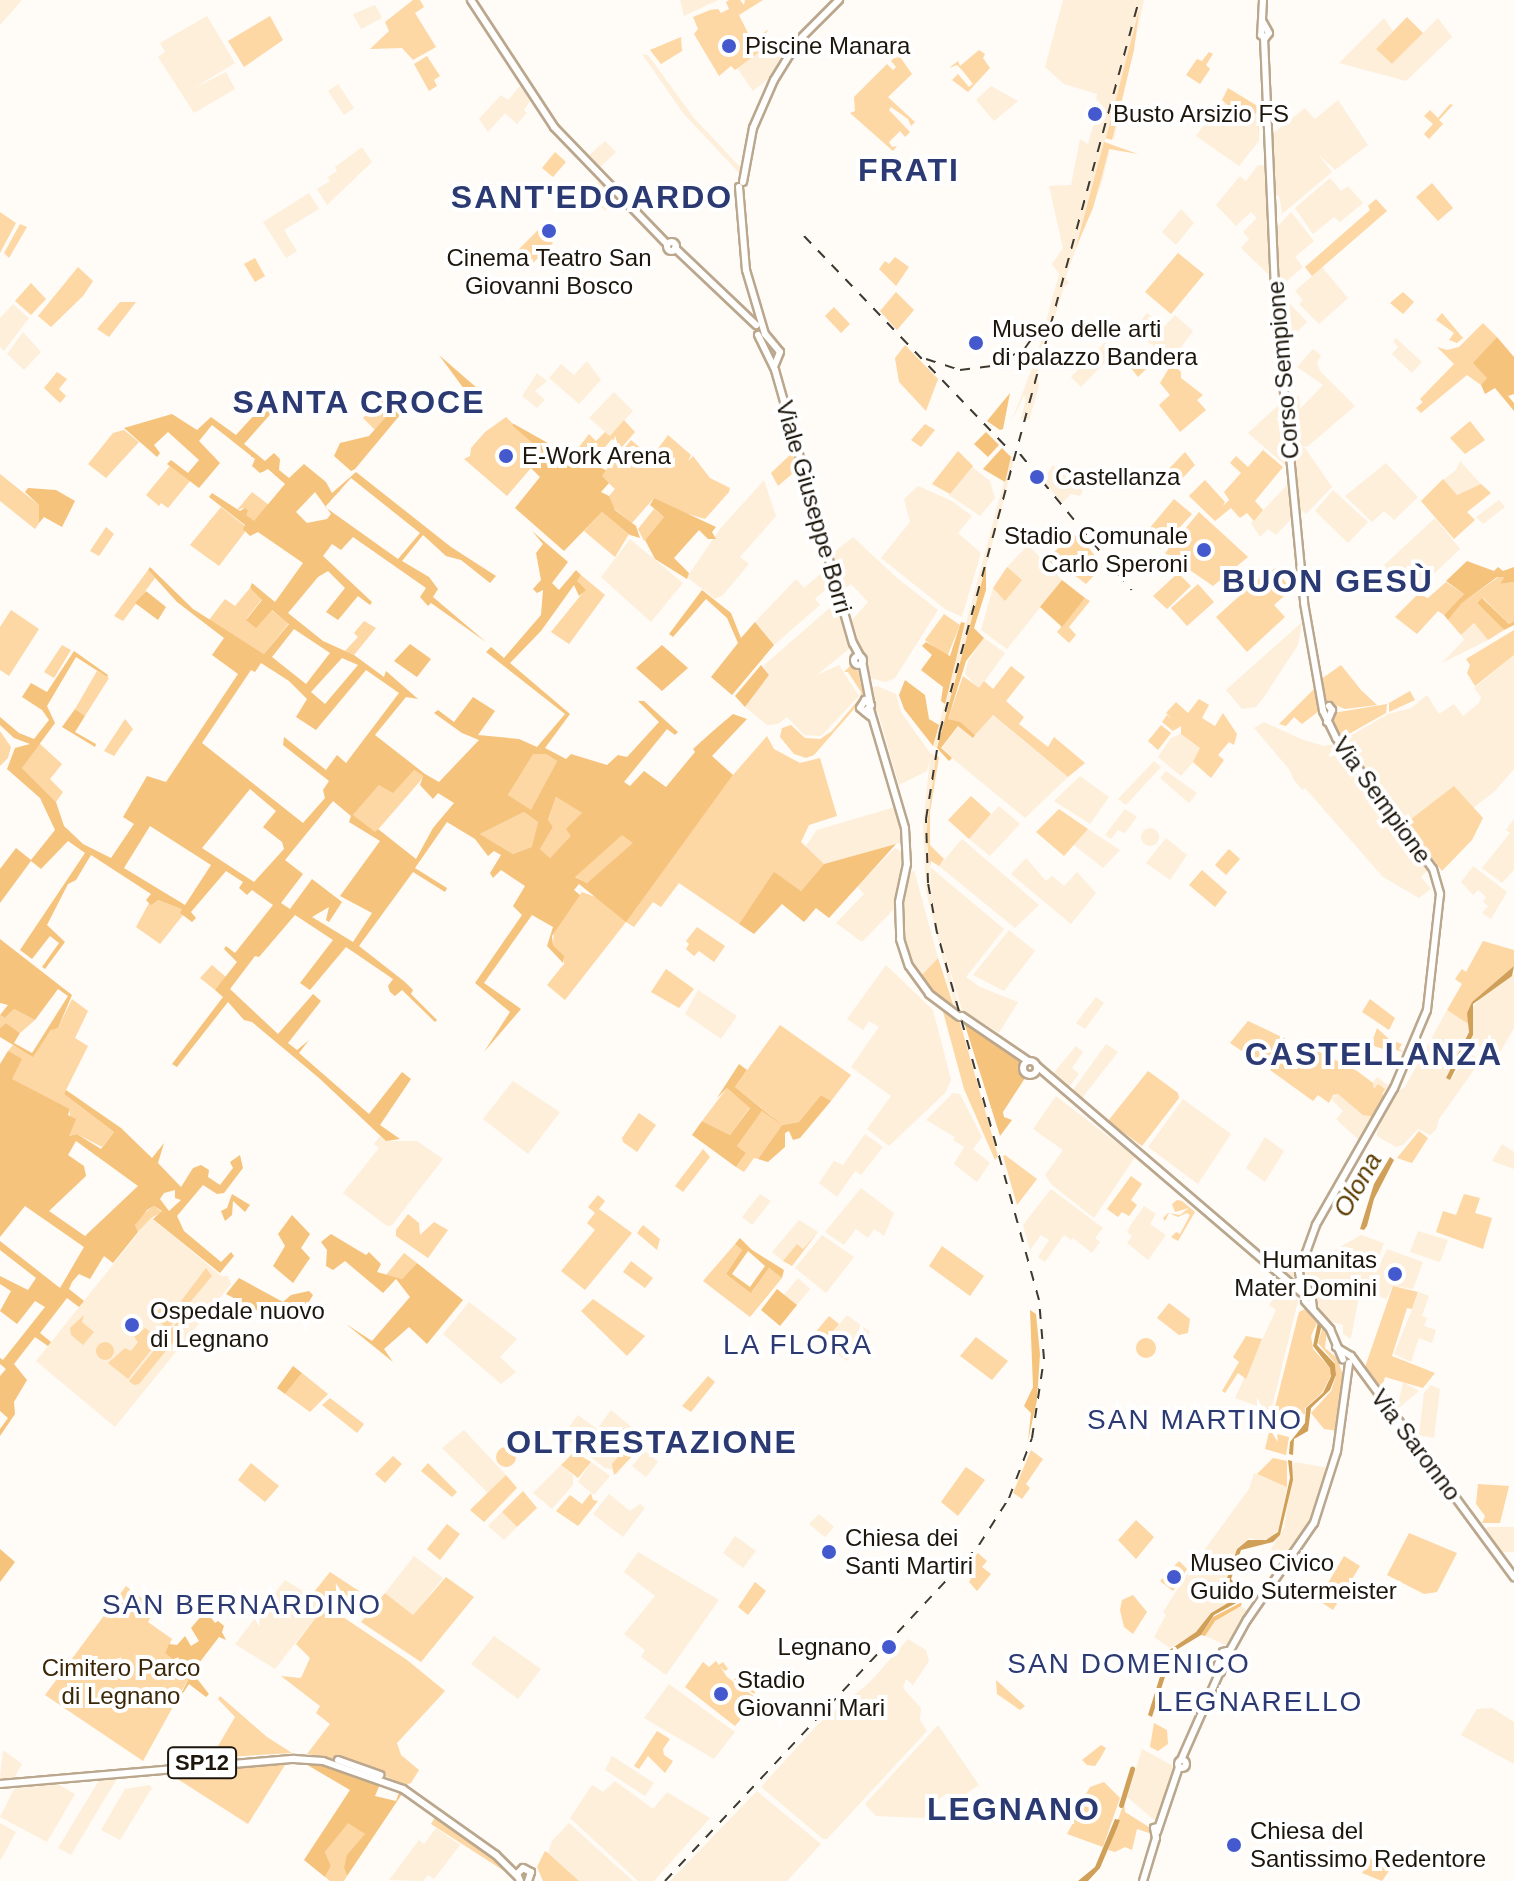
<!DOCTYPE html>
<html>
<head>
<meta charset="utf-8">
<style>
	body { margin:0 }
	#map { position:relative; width:1514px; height:1881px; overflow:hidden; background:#fffbf6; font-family:Arial,sans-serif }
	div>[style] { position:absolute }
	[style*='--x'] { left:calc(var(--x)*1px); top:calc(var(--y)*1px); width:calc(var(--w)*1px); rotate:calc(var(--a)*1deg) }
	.built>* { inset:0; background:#feefdb }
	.round { border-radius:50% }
	.green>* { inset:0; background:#fdd7a4 }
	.forest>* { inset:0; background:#f5c37c }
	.water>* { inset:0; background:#d0a059 }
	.river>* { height:5px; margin:-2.5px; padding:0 2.5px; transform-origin:2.5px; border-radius:2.5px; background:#d0a059 }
	.roads { filter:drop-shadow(2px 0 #baa78d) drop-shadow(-2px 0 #baa78d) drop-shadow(0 2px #baa78d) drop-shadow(0 -2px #baa78d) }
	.major>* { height:6px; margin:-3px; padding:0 3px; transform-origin:3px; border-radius:3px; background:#fff }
	.major>.ring { margin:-3px; padding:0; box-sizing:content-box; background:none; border:6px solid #fff; border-radius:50% }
	.rail>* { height:2px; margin-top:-1px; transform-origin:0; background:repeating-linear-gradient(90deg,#3e392f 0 10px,transparent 0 20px) }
	.dots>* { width:22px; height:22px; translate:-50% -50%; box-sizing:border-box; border:4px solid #fff; border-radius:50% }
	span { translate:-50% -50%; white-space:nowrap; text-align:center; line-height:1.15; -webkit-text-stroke:8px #fff; paint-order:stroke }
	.shield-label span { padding:2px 6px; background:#fff; border:2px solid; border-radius:6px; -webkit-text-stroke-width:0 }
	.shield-label { font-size:22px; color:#1c160c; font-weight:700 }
	.poi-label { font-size:24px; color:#1c160c }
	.left { translate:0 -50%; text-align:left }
	.right { translate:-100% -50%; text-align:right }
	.street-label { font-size:24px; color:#1c160c }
	.park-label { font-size:24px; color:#3b2707 }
	.water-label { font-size:26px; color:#5d3d00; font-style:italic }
	.quarter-label { font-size:28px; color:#2c3a73; letter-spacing:2px }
	.district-label { font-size:32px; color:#2c3a73; font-weight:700; letter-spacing:2px }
</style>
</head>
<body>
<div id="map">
	<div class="built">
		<i style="clip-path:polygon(0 0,22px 0,1px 24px,0 24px)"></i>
		<i style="clip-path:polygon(680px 0,718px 0,684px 16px)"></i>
		<i style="clip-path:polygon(1063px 0,1144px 0,1114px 139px,1105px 139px,1105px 142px,1111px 144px,1102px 182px,1068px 270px,1066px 279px,1069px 283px,1064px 287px,1037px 373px,1039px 386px,1029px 420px,1021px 418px,1026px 399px,1024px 395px,1011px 423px,1037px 355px,1059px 274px,1052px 264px,1063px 248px,1049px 186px,1071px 185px,1080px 139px,1088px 144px,1100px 102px,1096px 100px,1097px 94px,1064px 84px,1045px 67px)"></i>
		<i style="clip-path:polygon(375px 5px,382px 18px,361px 29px,353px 14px)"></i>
		<i style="clip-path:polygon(207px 16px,235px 63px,194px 88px,226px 72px,235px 89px,194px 113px,158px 57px,165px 52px,160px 43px)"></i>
		<i style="clip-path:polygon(1384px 18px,1393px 31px,1376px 49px,1392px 64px,1438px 18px,1452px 37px,1406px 81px,1339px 63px)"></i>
		<i style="clip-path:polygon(774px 41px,781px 57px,768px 79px,753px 91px,737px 68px)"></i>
		<i style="clip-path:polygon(642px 54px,648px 55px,694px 118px,741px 168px,740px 174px,683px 113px)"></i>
		<i style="clip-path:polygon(338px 84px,354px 108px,344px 115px,328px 91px)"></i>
		<i style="clip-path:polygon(520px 86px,530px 101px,524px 110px,527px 113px,517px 124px,505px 113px,488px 132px,479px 119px,501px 95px,508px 100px)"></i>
		<i style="clip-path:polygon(991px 86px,1018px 101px,994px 121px,976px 100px)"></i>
		<i style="clip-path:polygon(1222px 100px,1258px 107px,1259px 141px,1239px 166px,1196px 136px)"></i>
		<i style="clip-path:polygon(1338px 100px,1368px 145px,1335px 170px,1318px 154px,1332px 172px,1282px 214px,1279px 195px,1273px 197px,1276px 181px,1271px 135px,1305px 108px,1315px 119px)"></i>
		<i style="clip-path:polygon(605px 141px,616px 152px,599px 168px,587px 157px)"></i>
		<i style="clip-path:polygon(362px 147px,372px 162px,327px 205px,317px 189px,330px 181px,328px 177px,337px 171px,335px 167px)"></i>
		<i style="clip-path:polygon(1258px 165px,1266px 166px,1269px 275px,1241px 248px,1249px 239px,1243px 232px,1257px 218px,1251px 212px,1236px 226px,1216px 205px,1240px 176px,1246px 181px)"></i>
		<i style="clip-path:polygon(1330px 178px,1341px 191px,1348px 186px,1363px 203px,1340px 222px,1334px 217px,1313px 234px,1295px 208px)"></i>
		<i style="clip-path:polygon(600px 180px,615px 195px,615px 201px,605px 211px,598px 204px,593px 187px)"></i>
		<i style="clip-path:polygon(309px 193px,319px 209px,284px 230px,297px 251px,286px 258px,263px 222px)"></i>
		<i style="clip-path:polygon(1181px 209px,1194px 223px,1176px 245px,1162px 232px)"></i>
		<i style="clip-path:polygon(1291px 212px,1314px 241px,1295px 257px,1303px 267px,1280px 287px,1275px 229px)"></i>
		<i style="clip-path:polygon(1322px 267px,1348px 298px,1319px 324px,1299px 304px,1303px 300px,1295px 291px)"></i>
		<i style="clip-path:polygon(1280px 293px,1307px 322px,1283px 346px,1277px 294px)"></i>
		<i style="clip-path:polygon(13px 304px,29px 318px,4px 351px,0 347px,0 318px)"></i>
		<i style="clip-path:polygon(1147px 313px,1164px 327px,1175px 315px,1193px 331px,1173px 358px,1132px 332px)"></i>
		<i style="clip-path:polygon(23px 332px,41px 352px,24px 370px,7px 354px)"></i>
		<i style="clip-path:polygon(1396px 338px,1422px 362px,1412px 373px,1392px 354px,1398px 347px,1393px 341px)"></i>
		<i style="clip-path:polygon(1105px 342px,1114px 353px,1081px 387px,1071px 377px)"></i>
		<i style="clip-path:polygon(1313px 349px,1321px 355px,1317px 363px,1320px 371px,1355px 406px,1307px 447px,1293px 444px,1287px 397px,1299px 396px,1300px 409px,1323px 385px,1297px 367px)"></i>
		<i style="clip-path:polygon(587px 361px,601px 380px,579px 404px,549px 378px,561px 364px,574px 375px)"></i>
		<i style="clip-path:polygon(537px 373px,547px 381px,535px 391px,545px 400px,537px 408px,522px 396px)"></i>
		<i style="clip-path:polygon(614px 392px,633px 411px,610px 436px,589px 418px)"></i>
		<i style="clip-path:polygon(1282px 402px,1289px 463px,1286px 466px,1248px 433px)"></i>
		<i style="clip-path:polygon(1300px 446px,1305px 448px,1332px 487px,1306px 514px,1298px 507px,1293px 453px)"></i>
		<i style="clip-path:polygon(1011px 456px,1014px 459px,997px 526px,937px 748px,933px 746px)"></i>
		<i style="clip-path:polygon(1460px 461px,1481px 484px,1457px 495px,1443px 480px,1456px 470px)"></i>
		<i style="clip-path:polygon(1386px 463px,1418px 497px,1394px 520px,1384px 511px,1372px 522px,1345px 496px)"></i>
		<i style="clip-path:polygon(1053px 465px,1083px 491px,1080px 496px,1071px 494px,1062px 503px,1043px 480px)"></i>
		<i style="clip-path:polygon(972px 467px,990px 481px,995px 498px,980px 516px,949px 495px)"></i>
		<i style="clip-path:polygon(764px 480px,776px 516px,740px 557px,749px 564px,723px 595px,715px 599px,687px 577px,720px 529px)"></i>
		<i style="clip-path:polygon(1290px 482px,1293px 517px,1276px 535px,1268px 529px,1260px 537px,1251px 523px)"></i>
		<i style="clip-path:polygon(918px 486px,952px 501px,972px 516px,958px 533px,981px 553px,962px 617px,945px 609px,881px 558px,910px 522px,904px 499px)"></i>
		<i style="clip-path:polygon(1333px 490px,1368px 522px,1348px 543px,1315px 511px)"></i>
		<i style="clip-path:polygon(1499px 500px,1505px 507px,1483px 524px,1476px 517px)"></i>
		<i style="clip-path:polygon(1435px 518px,1460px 549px,1418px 589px,1382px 567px)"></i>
		<i style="clip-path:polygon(853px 537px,897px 578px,938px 610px,895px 678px,886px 682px,869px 678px,852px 620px,868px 602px,851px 584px,842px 591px,837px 577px,832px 554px)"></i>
		<i style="clip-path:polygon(630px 539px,683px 583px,651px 622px,601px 577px)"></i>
		<i style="clip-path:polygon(1028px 545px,1062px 580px,1007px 649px,981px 630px,993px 588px,1021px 579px,1007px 567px)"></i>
		<i style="clip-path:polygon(825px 570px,826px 589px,815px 599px,820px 605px,774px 645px,755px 622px,796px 579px,804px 588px)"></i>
		<i style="clip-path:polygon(833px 605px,839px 612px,850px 648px,817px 675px,839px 665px,859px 696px,821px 736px,804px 735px,787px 717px,778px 724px,767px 725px,745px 707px,769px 675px,763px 666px)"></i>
		<i style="clip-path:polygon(1302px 622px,1298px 645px,1264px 697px,1256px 707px,1242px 709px,1226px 690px)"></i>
		<i style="clip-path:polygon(1474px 623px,1488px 640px,1442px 663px,1464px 640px,1461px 635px)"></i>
		<i style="clip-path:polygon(984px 638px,1005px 653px,979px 689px,965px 674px,968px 661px)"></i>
		<i style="clip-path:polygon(1514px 655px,1514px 769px,1495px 791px,1473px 808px,1454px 787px,1406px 823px,1344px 744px,1345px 739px,1388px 714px,1411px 708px,1427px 695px,1439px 714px,1454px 704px,1463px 716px,1479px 703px,1481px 697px,1474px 688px)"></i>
		<i style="clip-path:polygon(877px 686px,896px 694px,901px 712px,930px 753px,936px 755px,926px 834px,934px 914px,930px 867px,1004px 929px,966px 977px,980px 987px,1018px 1002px,999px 1033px,962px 1010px,936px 923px,961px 1013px,956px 1012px,926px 891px,923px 825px,930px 758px,927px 771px,899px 785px,878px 712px,873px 713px,870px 688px)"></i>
		<i style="clip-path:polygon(992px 715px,1068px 777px,1025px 818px,941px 749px,959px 726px,973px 737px)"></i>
		<i style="clip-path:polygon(1264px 722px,1301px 739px,1324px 746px,1336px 744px,1429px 869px,1421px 877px,1431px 889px,1419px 898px,1383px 877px,1305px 788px,1302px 790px,1294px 780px,1289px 769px,1254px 728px)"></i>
		<i style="clip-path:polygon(1181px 734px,1200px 748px,1201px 753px,1181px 776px,1158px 757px,1171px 738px)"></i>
		<i style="clip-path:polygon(1154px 761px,1161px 767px,1126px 805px,1118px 799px)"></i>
		<i style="clip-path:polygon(1166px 771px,1197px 793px,1189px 803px,1160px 778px)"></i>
		<i style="clip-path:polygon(1080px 776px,1109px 797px,1090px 824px,1054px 801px)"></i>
		<i style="clip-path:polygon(999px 806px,1020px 824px,990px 856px,969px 839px)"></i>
		<i style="clip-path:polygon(895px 807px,903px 842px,824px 864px,805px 847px,817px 830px)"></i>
		<i style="clip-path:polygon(1125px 809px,1137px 817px,1125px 833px,1118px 830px,1111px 839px,1105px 835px)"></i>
		<i style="clip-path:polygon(1514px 819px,1514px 870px,1502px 883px,1482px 868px,1510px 833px,1506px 830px)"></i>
		<i class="round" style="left:1141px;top:828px;width:18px;height:18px"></i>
		<i style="clip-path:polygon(1088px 829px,1120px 850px,1103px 868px,1074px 845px)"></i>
		<i style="clip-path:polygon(1166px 838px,1187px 855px,1170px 880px,1146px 863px)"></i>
		<i style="clip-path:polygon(962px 839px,1039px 905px,1015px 928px,939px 866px)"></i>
		<i style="clip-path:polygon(895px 848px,902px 852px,895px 908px,862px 942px,836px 923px,864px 894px,857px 886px)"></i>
		<i style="clip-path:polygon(1026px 858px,1046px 881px,1052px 876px,1064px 886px,1077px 872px,1096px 893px,1071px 924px,1011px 874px)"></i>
		<i style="clip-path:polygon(1473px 866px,1507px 892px,1491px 919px,1482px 913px,1488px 906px,1483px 902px,1486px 897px,1478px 890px,1473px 895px,1461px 882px)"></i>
		<i style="clip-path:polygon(914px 870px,938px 958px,920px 977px,909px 957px,902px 924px,903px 899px,909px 875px)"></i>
		<i style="clip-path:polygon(1009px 930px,1035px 951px,1004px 991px,973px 975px)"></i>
		<i style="clip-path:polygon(886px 965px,933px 1010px,951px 1080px,945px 1093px,889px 1146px,867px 1129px,891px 1096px,851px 1067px,879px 1027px,869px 1021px,863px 1030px,847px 1019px)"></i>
		<i style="clip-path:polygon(1514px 974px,1514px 1028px,1498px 1056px,1470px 1042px,1473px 1035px,1472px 1008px,1485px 993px)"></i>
		<i style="clip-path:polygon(698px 990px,737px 1016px,721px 1039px,685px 1014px)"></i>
		<i style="clip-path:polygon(1096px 997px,1104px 1003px,1085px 1029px,1076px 1023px)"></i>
		<i style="clip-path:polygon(1447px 1010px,1469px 1023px,1470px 1028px,1446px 1078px,1450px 1080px,1470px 1053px,1481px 1060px,1439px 1119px,1436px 1130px,1430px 1135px,1418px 1129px,1403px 1145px,1396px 1147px,1377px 1136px,1377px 1131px,1396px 1092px,1405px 1087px)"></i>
		<i style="clip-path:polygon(1106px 1044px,1118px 1052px,1082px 1098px,1073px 1090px)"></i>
		<i style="clip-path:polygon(1076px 1046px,1083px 1052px,1072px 1068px,1079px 1074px,1068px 1088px,1052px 1075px)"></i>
		<i style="clip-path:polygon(1357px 1071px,1372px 1083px,1377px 1077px,1392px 1088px,1361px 1142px,1336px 1119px,1343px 1111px,1330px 1098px,1338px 1094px,1352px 1103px)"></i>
		<i style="clip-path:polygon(513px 1081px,560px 1112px,528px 1154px,483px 1119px)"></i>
		<i style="clip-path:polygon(953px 1093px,960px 1094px,982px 1137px,973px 1149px,990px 1163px,977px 1182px,954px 1164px,964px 1147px,953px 1140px,955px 1137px,926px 1120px)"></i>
		<i style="clip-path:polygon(1056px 1096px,1135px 1157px,1094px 1218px,1052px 1185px,1045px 1175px,1063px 1150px,1033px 1129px)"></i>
		<i style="clip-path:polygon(1183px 1099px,1231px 1134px,1198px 1184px,1148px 1147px)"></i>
		<i style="clip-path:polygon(865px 1134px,883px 1147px,861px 1175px,855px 1171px,837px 1197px,819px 1183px,834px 1161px,843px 1165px)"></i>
		<i style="clip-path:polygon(380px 1136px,386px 1141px,417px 1141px,443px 1159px,392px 1225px,387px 1226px,343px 1193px,379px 1148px,374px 1144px)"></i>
		<i style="clip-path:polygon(1265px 1137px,1284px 1151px,1265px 1182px,1246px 1168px)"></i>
		<i style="clip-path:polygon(1502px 1144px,1514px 1152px,1514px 1169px,1492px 1161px)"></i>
		<i style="clip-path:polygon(861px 1188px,894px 1213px,884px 1236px,874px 1229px,868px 1238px,856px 1229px,844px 1245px,825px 1232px)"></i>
		<i style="clip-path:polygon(1051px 1189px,1103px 1228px,1095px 1238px,1100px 1242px,1092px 1253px,1073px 1238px,1071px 1240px,1064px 1235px,1045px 1262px,1038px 1257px,1049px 1240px,1041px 1235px,1030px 1250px,1023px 1225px)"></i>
		<i style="clip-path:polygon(760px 1194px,771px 1201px,752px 1225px,742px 1217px)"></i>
		<i style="clip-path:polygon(1144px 1206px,1156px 1214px,1150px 1224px,1166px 1235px,1148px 1260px,1127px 1243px,1132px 1236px,1127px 1232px,1130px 1226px)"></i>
		<i style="clip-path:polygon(151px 1217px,221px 1276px,228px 1276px,231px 1284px,115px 1427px,36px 1361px)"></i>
		<i style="clip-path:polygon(799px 1220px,818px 1232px,803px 1249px,797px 1245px,783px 1261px,772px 1252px)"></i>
		<i style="clip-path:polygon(1418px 1231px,1448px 1240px,1440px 1262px,1410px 1252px)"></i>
		<i style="clip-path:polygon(822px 1235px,854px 1257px,826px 1293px,795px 1268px)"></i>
		<i style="clip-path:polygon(1361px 1235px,1384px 1243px,1373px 1272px,1376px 1273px,1387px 1249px,1423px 1262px,1413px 1289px,1393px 1286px,1386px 1299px,1368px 1292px,1370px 1285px,1361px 1285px,1351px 1339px,1343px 1334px,1343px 1325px,1326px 1320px,1316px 1303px,1316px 1293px,1303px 1284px,1311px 1253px,1330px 1259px,1333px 1251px)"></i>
		<i style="clip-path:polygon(1291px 1254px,1297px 1257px,1295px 1265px,1298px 1267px,1291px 1281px,1279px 1270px)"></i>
		<i style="clip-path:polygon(798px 1278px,810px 1289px,797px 1305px,784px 1295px)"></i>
		<i style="clip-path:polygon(1284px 1283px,1298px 1301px,1271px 1411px,1235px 1398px,1276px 1310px,1269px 1305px)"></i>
		<i style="clip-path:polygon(1419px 1292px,1429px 1296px,1422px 1316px,1427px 1318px,1424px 1326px,1436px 1330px,1432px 1343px,1419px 1338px,1411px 1362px,1394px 1354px)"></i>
		<i style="clip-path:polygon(469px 1302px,517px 1339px,500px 1357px,516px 1372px,501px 1384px,443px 1334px)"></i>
		<i style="clip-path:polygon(847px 1315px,870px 1332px,847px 1361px,822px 1344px)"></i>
		<i style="clip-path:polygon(1403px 1382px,1419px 1391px,1395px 1411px,1392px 1406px,1399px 1400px)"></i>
		<i style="clip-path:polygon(1431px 1385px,1440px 1389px,1434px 1438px,1419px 1435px,1424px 1393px)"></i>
		<i style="clip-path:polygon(611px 1410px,646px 1439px,616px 1475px,612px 1469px,605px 1468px,562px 1436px,578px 1415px,597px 1429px)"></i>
		<i style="clip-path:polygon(464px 1430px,506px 1475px,488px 1493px,442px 1448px)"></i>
		<i style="clip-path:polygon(645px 1451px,658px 1462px,646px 1477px,632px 1466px)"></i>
		<i style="clip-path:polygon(591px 1462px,610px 1476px,594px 1495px,578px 1482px)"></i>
		<i style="clip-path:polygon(1294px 1462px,1329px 1468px,1307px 1532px,1287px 1561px,1271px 1549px,1284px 1528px)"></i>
		<i style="clip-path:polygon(561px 1465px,573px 1476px,573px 1485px,552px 1509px,533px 1493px)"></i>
		<i style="clip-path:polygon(1254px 1473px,1287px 1487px,1279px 1529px,1272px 1537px,1259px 1541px,1250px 1538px,1237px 1548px,1226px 1578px,1237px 1598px,1211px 1612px,1196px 1633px,1170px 1648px,1154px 1637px,1166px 1615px,1163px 1612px,1191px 1568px,1249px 1489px)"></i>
		<i style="clip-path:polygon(609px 1494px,630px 1511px,640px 1504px,645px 1508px,623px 1537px,593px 1514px)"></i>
		<i style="clip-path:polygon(502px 1512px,517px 1527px,504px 1540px,488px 1526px)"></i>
		<i style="clip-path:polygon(819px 1514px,834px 1527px,825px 1537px,809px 1524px)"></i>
		<i style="clip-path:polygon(1488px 1527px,1514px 1527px,1514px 1552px,1500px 1552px,1485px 1531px)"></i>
		<i style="clip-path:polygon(735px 1536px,756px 1551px,743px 1568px,723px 1553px)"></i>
		<i style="clip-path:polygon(638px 1552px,719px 1600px,666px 1675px,641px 1657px,645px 1650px,624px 1634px,655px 1596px,624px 1572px)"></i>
		<i style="clip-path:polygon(414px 1556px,443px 1578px,413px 1615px,385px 1593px)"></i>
		<i style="clip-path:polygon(285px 1580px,325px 1605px,275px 1669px,235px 1644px)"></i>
		<i style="clip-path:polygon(1241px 1606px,1249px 1612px,1228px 1646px,1205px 1636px,1215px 1621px)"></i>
		<i style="clip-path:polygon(494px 1636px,541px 1669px,518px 1699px,471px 1664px)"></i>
		<i style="clip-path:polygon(908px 1639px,926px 1650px,929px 1661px,913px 1685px,906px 1679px,903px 1688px,921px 1708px,920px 1720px,927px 1731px,827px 1839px,823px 1839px,761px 1787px,818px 1724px,869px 1683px)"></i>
		<i style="clip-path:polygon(669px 1684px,735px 1732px,714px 1759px,644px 1718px)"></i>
		<i style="clip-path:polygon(1492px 1708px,1514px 1722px,1514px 1764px,1461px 1735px,1477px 1709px)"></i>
		<i style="clip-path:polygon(938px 1725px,979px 1785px,967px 1793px,958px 1806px,948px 1793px,928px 1806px,930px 1810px,924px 1818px,876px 1816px,865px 1804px)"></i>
		<i style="clip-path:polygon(1142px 1749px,1177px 1768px,1159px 1824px,1127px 1797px)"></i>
		<i style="clip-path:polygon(3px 1750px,22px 1764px,14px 1778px,0 1778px)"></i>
		<i style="clip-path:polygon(612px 1756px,654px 1783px,645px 1796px,605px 1770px)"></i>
		<i style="clip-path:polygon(101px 1777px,118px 1777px,71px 1855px,58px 1848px)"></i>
		<i style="clip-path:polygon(615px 1781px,653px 1809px,667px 1792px,710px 1818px,654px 1881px,638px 1881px,570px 1818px,592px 1785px,603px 1792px)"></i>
		<i style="clip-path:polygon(58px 1784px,75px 1794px,47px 1842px,0 1817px,14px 1789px)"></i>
		<i style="clip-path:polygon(149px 1785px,152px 1788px,120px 1840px,101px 1830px,125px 1789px)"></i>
		<i style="clip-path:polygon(757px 1791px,821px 1844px,787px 1881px,670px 1881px)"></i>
		<i style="clip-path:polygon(0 1823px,16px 1832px,0 1861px)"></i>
		<i style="clip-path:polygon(569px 1823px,633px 1881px,579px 1881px,548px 1853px,552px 1841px)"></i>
		<i style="clip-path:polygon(436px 1828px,460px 1845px,434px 1879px,428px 1875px,423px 1881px,389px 1880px,419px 1840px,424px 1844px)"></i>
	</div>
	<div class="green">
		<i style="clip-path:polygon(413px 0,420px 0,424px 7px,415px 13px,436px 47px,413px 60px,402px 48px,370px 49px,389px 31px,385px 22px)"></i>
		<i style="clip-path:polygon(729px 0,740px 0,744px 5px,745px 0,763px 0,739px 15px,752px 41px,769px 29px,765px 34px,769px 42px,774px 41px,735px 70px,731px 66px,719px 76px,694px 34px,698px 29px,693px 17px,710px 10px,718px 9px,721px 13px,729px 9px,726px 2px)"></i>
		<i style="clip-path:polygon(1139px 10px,1134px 50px,1112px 140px,1106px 138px)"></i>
		<i style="clip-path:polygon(270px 16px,283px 40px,244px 67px,228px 41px)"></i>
		<i style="clip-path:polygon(1407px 17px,1423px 33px,1392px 64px,1376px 49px)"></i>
		<i style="clip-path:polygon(681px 37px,682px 51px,661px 64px,650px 50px)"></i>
		<i style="clip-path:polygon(979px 50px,985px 54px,983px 58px,990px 68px,968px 92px,952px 80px,958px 74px,969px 87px,973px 84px,962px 70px,957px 65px,949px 68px,958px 61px,960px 66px)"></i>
		<i style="clip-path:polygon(1209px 52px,1213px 54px,1206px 65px,1210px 69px,1200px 84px,1186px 75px,1197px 59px,1202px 61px)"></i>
		<i style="clip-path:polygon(898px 54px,912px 74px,888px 97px,915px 122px,911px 126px,908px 119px,891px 107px,889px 110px,910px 132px,905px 137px,900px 131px,889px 142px,892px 147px,897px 146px,893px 151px,850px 113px,855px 111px,854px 97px,887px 64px,893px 70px,896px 67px,891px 61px)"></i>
		<i style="clip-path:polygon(427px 56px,440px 76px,434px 80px,437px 86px,429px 91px,414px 64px)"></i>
		<i style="clip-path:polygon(1228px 88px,1264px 110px,1259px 110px,1259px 141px,1258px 110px,1249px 122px,1222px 100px)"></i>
		<i style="clip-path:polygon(1450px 104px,1453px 105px,1439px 120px,1443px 124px,1429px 139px,1424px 134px,1433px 124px,1424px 116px,1430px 110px,1438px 118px)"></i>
		<i style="clip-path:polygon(1104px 142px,1138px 154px,1109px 149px,1093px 208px,1076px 247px)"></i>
		<i style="clip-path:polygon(555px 152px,566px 162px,553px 177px,542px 168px)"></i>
		<i style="clip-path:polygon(1432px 183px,1453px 208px,1438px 221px,1416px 197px)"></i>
		<i style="clip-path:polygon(1376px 199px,1387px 211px,1312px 276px,1305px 267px,1370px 210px,1368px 206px)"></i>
		<i style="clip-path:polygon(0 212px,16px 223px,0 253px)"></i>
		<i style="clip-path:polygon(20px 224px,27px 227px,9px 258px,4px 253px)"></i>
		<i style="clip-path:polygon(539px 229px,553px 243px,528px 268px,514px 254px)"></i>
		<i style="clip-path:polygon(1178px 253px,1204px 274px,1171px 314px,1145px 292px)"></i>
		<i style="clip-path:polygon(895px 257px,909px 267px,896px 286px,879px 269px,885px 261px,889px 264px)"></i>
		<i style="clip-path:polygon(255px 258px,265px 276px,255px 282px,244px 264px)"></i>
		<i style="clip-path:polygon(78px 267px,93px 281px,83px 296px,51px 327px,38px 316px)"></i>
		<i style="clip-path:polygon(31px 283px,46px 299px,31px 315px,15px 301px)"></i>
		<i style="clip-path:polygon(896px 292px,914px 310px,897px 330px,880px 311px)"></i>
		<i style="clip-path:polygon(1403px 292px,1414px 302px,1403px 314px,1390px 303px)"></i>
		<i style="clip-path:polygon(120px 302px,136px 302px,109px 337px,97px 329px)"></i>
		<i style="clip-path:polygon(834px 307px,850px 324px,841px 333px,825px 316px)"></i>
		<i style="clip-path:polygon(1442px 313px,1463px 338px,1457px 343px,1449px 340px,1454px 333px,1436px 320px)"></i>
		<i style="clip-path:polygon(1483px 323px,1497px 337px,1474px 363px,1488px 379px,1481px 385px,1467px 375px,1421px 413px,1416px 408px,1423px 402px,1420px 399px,1454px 364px,1437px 347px,1447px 350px,1459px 347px)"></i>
		<i style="clip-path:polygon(905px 345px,938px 379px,926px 411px,899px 382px,895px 358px)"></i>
		<i style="clip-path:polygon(1145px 350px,1154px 353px,1152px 357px,1156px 359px,1138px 377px,1128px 364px)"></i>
		<i style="clip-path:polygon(1172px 363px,1181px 372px,1181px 378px,1203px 395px,1197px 400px,1206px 410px,1180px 432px,1159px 405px,1170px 395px,1160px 383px)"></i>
		<i style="clip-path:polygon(57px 372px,67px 379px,59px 389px,66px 396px,60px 403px,44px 388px)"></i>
		<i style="clip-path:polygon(381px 398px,393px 409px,375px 430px,363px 418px)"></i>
		<i style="clip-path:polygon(506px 417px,544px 453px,507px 496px,464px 459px,470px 456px,471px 448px,485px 432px)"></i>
		<i style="clip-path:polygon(624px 420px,635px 432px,622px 447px,612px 439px,591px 463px,573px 455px,589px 434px,596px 441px,605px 432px,610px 436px)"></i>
		<i style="clip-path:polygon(1470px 421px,1485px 440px,1465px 454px,1450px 438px)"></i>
		<i style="clip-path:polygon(925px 424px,935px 430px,921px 447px,911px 440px)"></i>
		<i style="clip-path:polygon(124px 430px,139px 442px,106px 478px,88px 464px,113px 433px)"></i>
		<i style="clip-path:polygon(668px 435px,691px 455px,688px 461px,693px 456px,710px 478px,730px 488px,729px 492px,705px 519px,675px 510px,654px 498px,632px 523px,611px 506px,609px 496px,615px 489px,601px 476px,631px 440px,643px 450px,636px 459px,645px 466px)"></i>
		<i style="clip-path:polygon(1263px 450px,1283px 467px,1255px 501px,1263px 510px,1254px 521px,1247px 513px,1240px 518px,1231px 508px,1215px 521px,1189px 496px,1205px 480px,1225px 502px,1223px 506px,1229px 500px,1224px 492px,1241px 473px,1230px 463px,1236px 456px,1248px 467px)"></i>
		<i style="clip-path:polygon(794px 451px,799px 468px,778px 486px,771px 473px)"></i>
		<i style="clip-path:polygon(958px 451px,973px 466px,950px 494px,932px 484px)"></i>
		<i style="clip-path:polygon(1185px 452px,1195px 465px,1173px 488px,1160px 478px)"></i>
		<i style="clip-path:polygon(170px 466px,190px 481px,168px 508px,161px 503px,159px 506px,146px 495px)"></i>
		<i style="clip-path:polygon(0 474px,39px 505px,39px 523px,35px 529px,0 501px)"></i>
		<i style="clip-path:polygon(1443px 479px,1457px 495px,1481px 484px,1491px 493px,1467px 512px,1475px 520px,1454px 539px,1421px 501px)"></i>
		<i style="clip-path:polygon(252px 492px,269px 505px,254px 522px,245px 515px,244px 508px,237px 510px)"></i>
		<i style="clip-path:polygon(1174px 499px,1192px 514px,1160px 549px,1143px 536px)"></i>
		<i style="clip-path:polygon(221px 507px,245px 526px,245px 532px,219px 566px,190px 545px)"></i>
		<i style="clip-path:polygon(654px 509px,664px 517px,644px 541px,638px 529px)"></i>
		<i style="clip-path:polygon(602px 512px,629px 534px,615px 557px,584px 531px)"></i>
		<i style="clip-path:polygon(1199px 512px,1248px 557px,1213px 586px,1165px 553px)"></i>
		<i style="clip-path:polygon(106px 527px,114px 534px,99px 556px,90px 551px)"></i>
		<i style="clip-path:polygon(1073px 534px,1085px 543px,1103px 566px,1086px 584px,1065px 568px,1060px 572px,1047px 559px)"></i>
		<i style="clip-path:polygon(1007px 567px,1022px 580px,1005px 601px,993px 588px)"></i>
		<i style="clip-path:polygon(1276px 568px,1291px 590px,1274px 605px,1285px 617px,1247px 652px,1216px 617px,1265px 573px)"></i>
		<i style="clip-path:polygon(148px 570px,155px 578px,123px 621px,114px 616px)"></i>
		<i style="clip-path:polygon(1178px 573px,1191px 586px,1167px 609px,1153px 596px)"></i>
		<i style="clip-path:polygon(581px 575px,605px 595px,569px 644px,551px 632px,585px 590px,576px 581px)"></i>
		<i style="clip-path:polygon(1501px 575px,1504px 577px,1500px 584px,1514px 582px,1514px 621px,1509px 624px,1483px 598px,1477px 603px,1504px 630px,1488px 640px,1474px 623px,1461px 635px,1448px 620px,1462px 603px)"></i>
		<i style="clip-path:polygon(1446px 582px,1464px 594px,1444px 615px,1438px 611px,1417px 634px,1395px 617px,1418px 594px,1428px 598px)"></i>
		<i style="clip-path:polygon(1198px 584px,1214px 602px,1187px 626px,1171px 608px)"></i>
		<i style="clip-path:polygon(250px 588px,262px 599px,246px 619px,271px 610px,289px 623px,264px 654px,209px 620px,225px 599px,235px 606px)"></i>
		<i style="clip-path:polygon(1085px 598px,1090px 601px,1069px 627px,1076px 635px,1069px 643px,1057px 632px)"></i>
		<i style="clip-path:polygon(11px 610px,39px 629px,9px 676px,0 670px,0 627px)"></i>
		<i style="clip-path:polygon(944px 614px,960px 625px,947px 657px,925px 640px)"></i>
		<i style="clip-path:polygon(364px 621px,376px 628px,354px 655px,345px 651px,358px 637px,354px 633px)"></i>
		<i style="clip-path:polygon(1514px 630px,1514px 655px,1475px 686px,1467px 673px,1470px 665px,1466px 659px)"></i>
		<i style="clip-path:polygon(62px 645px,71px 650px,54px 678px,44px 672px)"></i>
		<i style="clip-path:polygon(1341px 665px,1361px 690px,1377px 705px,1345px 709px,1326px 701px,1320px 680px)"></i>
		<i style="clip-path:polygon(850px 666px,858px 671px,863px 693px,855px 708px,814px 755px,806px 758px,794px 754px,780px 737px,782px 728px,791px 725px,805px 738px,820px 739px,832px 731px,860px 698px,861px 692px,848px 672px,844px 672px)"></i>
		<i style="clip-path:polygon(1011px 666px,1025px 677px,1006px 701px,1024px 717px,1019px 724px,1048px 747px,1054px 737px,1085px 763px,1068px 777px,993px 715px,975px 735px,960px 723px,948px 719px,963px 676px,979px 688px,984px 681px,993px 689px)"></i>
		<i style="clip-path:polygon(97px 671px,109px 678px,85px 716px,75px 709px)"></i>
		<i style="clip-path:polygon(1315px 688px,1319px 711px,1302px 724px,1294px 717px,1286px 726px,1279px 724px)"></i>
		<i style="clip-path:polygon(1410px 691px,1415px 700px,1389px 712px,1389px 703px)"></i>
		<i style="clip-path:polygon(1199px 699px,1209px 705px,1202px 718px,1215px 726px,1223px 713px,1237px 734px,1234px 745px,1229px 742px,1218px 755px,1224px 760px,1211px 778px,1193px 762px,1200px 748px,1181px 734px,1181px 726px,1173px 731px,1162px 722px,1167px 715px,1173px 720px,1166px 713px,1176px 702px,1188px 713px)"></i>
		<i style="clip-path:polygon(1387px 704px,1386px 713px,1340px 739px,1329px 722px,1333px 713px)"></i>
		<i style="clip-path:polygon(125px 719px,133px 729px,114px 756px,104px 751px)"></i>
		<i style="clip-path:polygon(1161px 725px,1171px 733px,1158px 750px,1148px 741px)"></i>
		<i style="clip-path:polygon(0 731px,11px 747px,8px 758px,0 766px)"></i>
		<i style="clip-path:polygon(767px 736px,774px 749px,800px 763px,820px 758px,837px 816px,809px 825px,801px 842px,824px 864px,801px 891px,774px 873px,739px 924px,679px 883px,661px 907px,653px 902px,634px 927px,626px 922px,565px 1000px,547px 985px,564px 964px,563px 956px,553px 945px,554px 929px,582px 892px,598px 898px,626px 921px,733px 775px)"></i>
		<i style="clip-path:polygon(39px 743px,62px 764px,50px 779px,63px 792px,56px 802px,22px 768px)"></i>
		<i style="clip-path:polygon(533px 753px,546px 754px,557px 761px,531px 811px,508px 795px)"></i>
		<i style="clip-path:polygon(936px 755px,939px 757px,930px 812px,930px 845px,944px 859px,939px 866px,931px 861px,930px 867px,926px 834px)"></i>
		<i style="clip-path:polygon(414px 770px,423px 776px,421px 780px,375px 833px,353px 815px,379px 785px)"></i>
		<i style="clip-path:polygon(1454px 786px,1483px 818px,1472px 840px,1442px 871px,1406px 823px)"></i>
		<i style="clip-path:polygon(971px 796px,991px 814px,969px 839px,948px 820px)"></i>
		<i style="clip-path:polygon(556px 797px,582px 813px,572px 836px,550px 858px,540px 849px,553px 827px,548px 821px)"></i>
		<i style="clip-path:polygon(1059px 809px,1088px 829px,1064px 856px,1036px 832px)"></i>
		<i style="clip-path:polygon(524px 812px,538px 822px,533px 847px,513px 854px,480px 834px)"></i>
		<i style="clip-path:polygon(622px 834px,634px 843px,587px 883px,574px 876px)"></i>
		<i style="clip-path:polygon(1229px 849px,1240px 859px,1226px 875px,1215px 865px)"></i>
		<i style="clip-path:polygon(1202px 870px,1227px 892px,1215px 907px,1189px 885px)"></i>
		<i style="clip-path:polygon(158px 900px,183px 909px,183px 915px,160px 944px,136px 927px,149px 903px)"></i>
		<i style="clip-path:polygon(697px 927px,725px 946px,714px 962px,699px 951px,694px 956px,686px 949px,689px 944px,686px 941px)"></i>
		<i style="clip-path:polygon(1483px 941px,1514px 950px,1514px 966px,1472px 1002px,1467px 1013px,1470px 1025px,1447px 1010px,1462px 984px,1455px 979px,1462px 969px,1466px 972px)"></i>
		<i style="clip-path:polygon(938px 958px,955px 1010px,928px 989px,920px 977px)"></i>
		<i style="clip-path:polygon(212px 965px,226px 977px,215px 990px,200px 978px)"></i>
		<i style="clip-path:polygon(666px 969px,694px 989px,679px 1008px,651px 992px)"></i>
		<i style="clip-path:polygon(72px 999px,88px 1011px,75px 1038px,88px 1046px,64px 1094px,114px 1132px,102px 1147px,77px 1134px,69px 1136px,70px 1109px,11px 1079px,8px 1051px,13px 1045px,33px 1056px,52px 1029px,58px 1028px)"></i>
		<i style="clip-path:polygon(1370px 999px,1395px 1018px,1389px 1030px,1362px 1012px)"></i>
		<i style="clip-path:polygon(942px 1008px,959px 1019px,998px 1156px,995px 1160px,964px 1089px)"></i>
		<i style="clip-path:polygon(14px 1009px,35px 1020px,20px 1033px,6px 1023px,0 1028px,0 1015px,5px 1018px)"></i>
		<i style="clip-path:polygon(1248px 1021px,1286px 1039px,1288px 1044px,1267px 1068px,1230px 1043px)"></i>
		<i style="clip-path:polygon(780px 1025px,851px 1075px,831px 1101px,821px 1095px,799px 1122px,782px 1125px,758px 1159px,754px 1158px,744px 1172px,736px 1167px,746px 1153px,737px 1146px,762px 1111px,774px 1118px,735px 1087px)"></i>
		<i style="clip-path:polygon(1377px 1028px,1390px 1040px,1402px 1044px,1399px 1049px,1405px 1053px,1409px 1048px,1400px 1069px,1396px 1068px,1402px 1062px,1403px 1052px,1396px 1050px,1396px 1042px,1390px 1043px,1392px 1052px,1371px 1045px)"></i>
		<i style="clip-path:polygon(1308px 1046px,1357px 1071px,1373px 1083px,1374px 1089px,1378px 1084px,1385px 1089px,1382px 1094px,1386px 1097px,1375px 1117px,1363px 1115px,1338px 1094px,1333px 1095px,1329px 1103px,1318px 1095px,1313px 1101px,1270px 1070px,1281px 1058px,1291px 1065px)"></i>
		<i style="clip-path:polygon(1148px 1071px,1178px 1093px,1179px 1098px,1142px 1146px,1108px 1121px)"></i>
		<i style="clip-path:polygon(727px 1088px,750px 1107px,730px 1135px,702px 1121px)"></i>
		<i style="clip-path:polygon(639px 1113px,656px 1125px,637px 1152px,623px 1142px,622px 1138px)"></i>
		<i style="clip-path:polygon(1419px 1131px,1428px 1138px,1412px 1163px,1397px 1158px)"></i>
		<i style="clip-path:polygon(703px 1149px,710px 1157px,683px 1192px,675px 1186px)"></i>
		<i style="clip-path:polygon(1005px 1155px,1037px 1179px,1017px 1205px,1003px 1156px)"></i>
		<i style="clip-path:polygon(1131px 1176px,1142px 1184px,1131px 1200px,1137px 1205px,1129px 1216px,1122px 1212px,1118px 1217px,1107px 1209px)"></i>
		<i style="clip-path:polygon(1464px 1194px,1480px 1198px,1475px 1213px,1492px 1218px,1483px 1249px,1436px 1232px,1443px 1211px,1456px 1215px)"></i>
		<i style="clip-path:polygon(598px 1195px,605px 1201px,599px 1209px,632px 1233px,585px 1290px,561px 1271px,595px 1230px,587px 1223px,595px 1213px,588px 1207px)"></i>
		<i style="clip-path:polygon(1177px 1200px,1182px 1201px,1195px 1212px,1178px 1241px,1171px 1237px,1176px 1232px,1180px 1234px,1190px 1215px,1187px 1213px,1178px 1217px,1169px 1213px,1165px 1221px,1163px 1218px,1168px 1213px,1180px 1215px,1189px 1208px,1175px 1212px,1172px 1204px)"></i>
		<i style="clip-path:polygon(154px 1206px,162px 1212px,151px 1218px,138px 1232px,135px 1225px,140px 1216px)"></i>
		<i style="clip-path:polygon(408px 1214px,419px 1223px,420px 1235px,434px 1222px,448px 1230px,428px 1258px,396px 1236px,396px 1230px)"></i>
		<i style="clip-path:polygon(643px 1225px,660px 1239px,657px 1250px,637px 1233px)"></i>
		<i style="clip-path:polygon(818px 1232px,792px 1266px,783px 1261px,797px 1244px,803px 1249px)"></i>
		<i style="clip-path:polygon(735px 1244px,742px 1250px,726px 1274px,752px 1292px,769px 1268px,782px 1278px,750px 1317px,703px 1281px)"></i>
		<i style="clip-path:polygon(942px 1246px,984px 1276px,970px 1296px,929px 1266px)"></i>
		<i style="clip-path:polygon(404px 1253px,417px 1263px,402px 1279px,386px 1275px)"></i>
		<i style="clip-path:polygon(631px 1261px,653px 1278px,645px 1288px,623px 1272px)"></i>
		<i style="clip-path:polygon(206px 1268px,212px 1276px,187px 1306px,181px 1301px)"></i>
		<i style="clip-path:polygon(1393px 1286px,1418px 1292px,1412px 1309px,1407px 1308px,1392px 1356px,1435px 1373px,1423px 1388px,1385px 1377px,1381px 1391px,1364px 1370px)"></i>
		<i style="clip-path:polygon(593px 1299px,645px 1336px,627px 1356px,581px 1311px)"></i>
		<i style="clip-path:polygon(165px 1302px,180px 1314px,168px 1329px,153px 1317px)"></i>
		<i style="clip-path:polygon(1169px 1303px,1190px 1319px,1188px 1333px,1179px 1335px,1157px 1318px)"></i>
		<i style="clip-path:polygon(1307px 1308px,1317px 1323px,1311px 1336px,1313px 1349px,1331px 1369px,1331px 1375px,1322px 1393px,1305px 1408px,1305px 1414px,1274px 1411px,1299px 1312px)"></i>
		<i style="clip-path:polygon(84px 1315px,82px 1322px,94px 1332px,83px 1345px,71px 1335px,70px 1328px)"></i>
		<i style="clip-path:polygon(182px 1316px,187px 1325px,139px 1384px,134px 1385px,129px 1381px)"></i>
		<i style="clip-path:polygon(829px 1316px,839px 1324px,822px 1344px,815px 1339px,809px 1347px,805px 1345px)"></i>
		<i style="clip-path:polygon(1323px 1325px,1327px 1329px,1325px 1348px,1337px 1358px,1345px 1381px,1339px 1431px,1324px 1429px,1311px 1413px,1331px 1391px,1336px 1376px,1335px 1363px,1318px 1343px)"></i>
		<i style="clip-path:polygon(145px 1328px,160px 1339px,128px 1379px,108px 1363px,125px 1348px,131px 1351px,138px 1342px,134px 1337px)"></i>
		<i style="clip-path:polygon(1246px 1336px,1262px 1339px,1246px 1379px,1238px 1373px,1225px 1393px,1222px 1391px,1239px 1362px,1233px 1357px)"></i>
		<i style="clip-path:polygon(976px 1337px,1008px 1361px,992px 1380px,960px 1356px)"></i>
		<i class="round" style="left:1136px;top:1338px;width:20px;height:20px"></i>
		<i class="round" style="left:96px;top:1342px;width:18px;height:18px"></i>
		<i style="clip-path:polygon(302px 1373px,328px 1394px,310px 1412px,285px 1394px)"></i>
		<i style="clip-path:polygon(708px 1376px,715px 1382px,691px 1412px,682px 1406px)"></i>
		<i style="clip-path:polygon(330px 1398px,364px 1424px,357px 1433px,322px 1405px)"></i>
		<i style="clip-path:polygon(1269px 1432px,1289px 1437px,1286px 1455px,1265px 1449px)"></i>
		<i style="clip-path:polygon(635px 1437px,637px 1440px,630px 1447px,637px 1451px,614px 1475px,612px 1464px)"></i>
		<i class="round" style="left:496px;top:1447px;width:20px;height:20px"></i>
		<i style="clip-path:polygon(1031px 1450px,1043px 1459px,1026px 1484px,1030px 1488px,1022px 1499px,1013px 1493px)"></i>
		<i style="clip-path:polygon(574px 1452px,591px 1462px,578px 1478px,561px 1465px)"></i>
		<i style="clip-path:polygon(393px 1456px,402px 1464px,385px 1483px,375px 1474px)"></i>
		<i style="clip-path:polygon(1273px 1458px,1287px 1461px,1287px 1487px,1257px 1474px)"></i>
		<i style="clip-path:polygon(251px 1463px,279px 1486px,265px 1502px,238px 1480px)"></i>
		<i style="clip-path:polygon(428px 1463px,457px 1492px,452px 1497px,421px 1471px)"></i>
		<i style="clip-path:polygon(966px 1467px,985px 1480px,958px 1516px,941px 1502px)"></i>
		<i style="clip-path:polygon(506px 1475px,517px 1488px,484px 1522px,470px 1510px)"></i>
		<i style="clip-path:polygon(1478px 1484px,1509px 1486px,1500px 1523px,1482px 1523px,1485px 1516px,1476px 1504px)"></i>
		<i style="clip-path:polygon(523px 1491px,537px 1508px,517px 1527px,502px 1512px)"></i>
		<i style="clip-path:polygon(591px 1493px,593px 1500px,598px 1501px,578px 1526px,556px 1511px,570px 1495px,582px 1504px)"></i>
		<i style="clip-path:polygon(1136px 1520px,1154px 1537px,1136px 1559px,1118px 1540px)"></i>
		<i style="clip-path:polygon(447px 1524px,460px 1534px,440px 1560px,427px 1549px)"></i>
		<i style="clip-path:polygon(1409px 1533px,1457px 1553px,1437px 1592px,1424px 1594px,1387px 1575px)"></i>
		<i style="clip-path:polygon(978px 1553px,987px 1561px,982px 1567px,991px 1574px,977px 1591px,969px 1582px,971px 1579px,961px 1570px)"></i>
		<i style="clip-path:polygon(1344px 1556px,1360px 1566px,1333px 1610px,1318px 1600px)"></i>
		<i style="clip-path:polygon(1179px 1561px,1187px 1569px,1173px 1591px,1160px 1581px)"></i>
		<i style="clip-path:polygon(330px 1572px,359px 1591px,344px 1611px,314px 1592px)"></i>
		<i style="clip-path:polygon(446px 1577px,474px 1597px,421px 1662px,361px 1622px,385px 1593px,413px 1615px)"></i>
		<i style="clip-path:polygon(755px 1582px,766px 1591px,748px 1615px,738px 1607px)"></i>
		<i style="clip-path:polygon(126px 1586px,155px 1609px,148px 1622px,172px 1639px,165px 1653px,191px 1674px,143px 1761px,45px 1695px)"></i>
		<i style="clip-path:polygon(1133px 1595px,1147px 1612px,1133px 1634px,1124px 1627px,1120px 1610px,1122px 1600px)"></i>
		<i style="clip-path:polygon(325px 1605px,407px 1660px,445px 1691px,397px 1743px,401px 1755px,419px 1770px,411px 1783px,405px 1785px,356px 1763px,307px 1754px,330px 1724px,316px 1713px,320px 1706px,281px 1676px,301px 1678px,310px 1658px,296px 1644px)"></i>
		<i style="clip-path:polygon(716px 1661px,719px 1665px,723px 1662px,728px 1669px,725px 1671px,720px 1666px,727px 1677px,758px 1699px,735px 1726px,685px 1687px,703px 1662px,709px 1667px)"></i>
		<i style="clip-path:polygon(741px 1671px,760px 1685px,754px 1694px,734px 1680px)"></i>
		<i style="clip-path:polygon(996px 1680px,1025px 1706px,1020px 1710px,997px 1694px)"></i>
		<i style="clip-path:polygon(220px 1696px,267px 1737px,292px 1753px,211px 1758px,235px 1717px,218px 1699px)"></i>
		<i style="clip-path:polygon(1154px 1723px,1167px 1730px,1168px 1744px,1158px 1751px,1150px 1747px)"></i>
		<i style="clip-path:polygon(657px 1731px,670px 1739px,663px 1749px,664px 1755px,673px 1761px,665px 1773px,648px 1756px,639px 1769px,634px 1766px)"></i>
		<i style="clip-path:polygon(1101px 1745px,1106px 1748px,1101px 1757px,1095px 1766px,1087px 1765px,1082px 1760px)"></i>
		<i style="clip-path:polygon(279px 1762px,285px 1765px,248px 1824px,165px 1771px)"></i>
		<i style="clip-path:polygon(1104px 1782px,1120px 1798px,1103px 1847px,1067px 1834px,1082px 1806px,1089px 1807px,1082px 1801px,1090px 1787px)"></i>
		<i style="clip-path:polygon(1124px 1802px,1125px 1812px,1152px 1829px,1149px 1833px,1137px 1829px,1132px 1850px,1125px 1847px,1115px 1852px,1108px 1850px)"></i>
		<i style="clip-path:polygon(436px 1816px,489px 1855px,512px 1876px,431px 1824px)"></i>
		<i style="clip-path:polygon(348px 1822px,365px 1834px,344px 1868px,347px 1876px,344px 1881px,330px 1881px,325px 1877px,331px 1866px,325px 1852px)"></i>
		<i style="clip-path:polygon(545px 1851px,548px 1853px,579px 1881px,543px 1881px,537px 1867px)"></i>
		<i style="clip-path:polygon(1370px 1858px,1389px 1871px,1382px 1881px,1362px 1873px)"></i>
	</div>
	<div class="forest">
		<i style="clip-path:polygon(1497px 337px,1514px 357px,1514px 394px,1508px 396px,1514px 403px,1514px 411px,1495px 388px,1485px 394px,1481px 385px,1487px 378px,1473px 363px)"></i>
		<i style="clip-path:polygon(439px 355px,470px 382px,484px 394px,476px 401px,470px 397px)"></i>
		<i style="clip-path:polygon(1010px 393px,1003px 429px,1000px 430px,987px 421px)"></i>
		<i style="clip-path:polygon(evenodd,266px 402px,274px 410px,244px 444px,265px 461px,274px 453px,280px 459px,279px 470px,289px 478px,304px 464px,326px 482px,332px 493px,356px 472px,451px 547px,496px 576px,490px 583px,461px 560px,446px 556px,423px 535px,402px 561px,429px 577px,438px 589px,433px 597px,486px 642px,431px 603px,428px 606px,420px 597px,426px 588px,353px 537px,341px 550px,332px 544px,323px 556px,372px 602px,370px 605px,358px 596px,338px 620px,326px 612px,345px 588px,328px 571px,318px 577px,288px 613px,323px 641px,354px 655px,384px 677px,386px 671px,418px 699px,406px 697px,375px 735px,425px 774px,439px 782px,479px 740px,462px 733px,434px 713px,438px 710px,454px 722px,473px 697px,495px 711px,478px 735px,519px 739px,537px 747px,565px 714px,486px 652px,491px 647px,504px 658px,541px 615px,543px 590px,537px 593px,533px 589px,541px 580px,536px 553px,543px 544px,532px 531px,568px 562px,552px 583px,559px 590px,576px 570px,581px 575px,577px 581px,586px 590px,579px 596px,574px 585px,541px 631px,510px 663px,570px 714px,545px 748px,566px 759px,571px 754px,607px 765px,618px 755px,627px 757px,659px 722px,638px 701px,644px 701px,678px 732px,675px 735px,667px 729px,624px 782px,630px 786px,644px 771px,666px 787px,695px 752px,693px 749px,713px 731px,733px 714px,747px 719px,712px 756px,733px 775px,626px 922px,579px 884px,574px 890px,580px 895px,552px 936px,553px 945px,564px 956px,563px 963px,547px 946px,553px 927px,532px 915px,484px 983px,521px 1009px,484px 1052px,510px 1012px,475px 983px,522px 915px,513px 906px,525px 886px,501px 870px,493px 878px,490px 873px,501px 855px,494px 851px,488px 856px,475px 839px,447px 822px,415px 868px,447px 888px,445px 892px,413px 872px,359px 946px,405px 982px,413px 990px,411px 994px,437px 1020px,435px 1022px,402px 990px,395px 996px,390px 992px,388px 986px,393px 979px,346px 947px,310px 990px,300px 983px,333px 940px,295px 915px,259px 957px,255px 956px,230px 989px,278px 1034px,313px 994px,321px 1001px,288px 1043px,297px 1050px,309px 1040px,299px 1053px,369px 1114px,402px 1072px,411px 1079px,380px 1125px,400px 1139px,386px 1141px,319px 1078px,252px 1022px,244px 1020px,228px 1002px,177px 1067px,172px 1064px,223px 997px,215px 990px,237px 962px,224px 949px,226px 946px,235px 953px,273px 905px,252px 890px,247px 895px,239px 888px,243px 882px,226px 871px,191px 912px,196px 918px,192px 922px,180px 913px,182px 909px,158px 900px,151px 905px,146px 900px,151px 894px,91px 855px,76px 880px,68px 884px,47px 925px,65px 942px,45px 969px,42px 967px,59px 943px,50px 936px,32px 959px,20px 950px,85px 853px,68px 841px,41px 869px,31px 861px,0 903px,0 869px,16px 848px,31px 860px,55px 830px,40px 798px,7px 769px,15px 748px,30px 744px,14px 738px,0 725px,0 717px,19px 733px,34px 739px,49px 720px,42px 710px,22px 697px,31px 683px,47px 692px,74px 651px,108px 675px,107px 677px,76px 657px,47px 706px,55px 723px,22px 768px,56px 802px,64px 826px,83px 844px,111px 858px,134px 824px,123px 817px,147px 776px,166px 782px,238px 674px,212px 655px,224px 638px,177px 602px,148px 570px,150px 567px,193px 609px,264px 654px,289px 624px,272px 610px,256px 628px,246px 620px,262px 600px,250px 588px,252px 583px,275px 602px,303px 563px,258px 532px,250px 536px,243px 529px,245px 525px,209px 497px,212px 493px,240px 511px,245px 508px,248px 511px,246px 515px,254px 521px,285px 484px,268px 469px,260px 473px,252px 466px,255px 459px,212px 425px,199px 441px,220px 463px,199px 488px,167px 464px,171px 460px,188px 473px,199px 460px,168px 432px,154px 445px,160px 453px,157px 457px,124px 428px,172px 414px,197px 430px,211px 417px,236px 435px,266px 402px,351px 478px,420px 533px,398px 559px,325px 507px,351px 478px,266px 402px,315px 492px,331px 514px,327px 519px,307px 523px,296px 512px,315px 492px,266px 402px,294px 629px,330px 653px,306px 684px,272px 657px,294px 629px,266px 402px,342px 658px,358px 665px,325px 704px,311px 692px,342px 658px,266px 402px,261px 663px,289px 681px,307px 699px,296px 717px,316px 730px,366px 670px,399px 693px,346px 763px,337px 755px,326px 770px,284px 737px,283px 745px,329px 781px,323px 790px,325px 798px,303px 823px,202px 743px,251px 670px,255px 672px,261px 663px,266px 402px,533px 754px,546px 754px,557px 761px,531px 810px,508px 795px,533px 754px,266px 402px,414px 770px,423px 776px,420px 785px,433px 799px,438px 793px,454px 803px,433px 828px,416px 859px,378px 829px,375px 832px,353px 815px,379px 785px,393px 793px,414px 770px,266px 402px,250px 789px,276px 811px,263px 827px,282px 842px,284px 849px,254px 882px,202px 848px,250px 789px,266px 402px,556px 797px,582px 813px,566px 829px,571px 836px,550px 858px,540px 849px,553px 827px,548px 820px,556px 797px,266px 402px,333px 801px,351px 816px,349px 822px,380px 841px,340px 896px,372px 913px,353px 942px,312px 917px,329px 907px,326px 920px,329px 922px,342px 902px,312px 879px,290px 909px,281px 903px,303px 874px,285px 860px,333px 801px,266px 402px,524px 812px,538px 822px,532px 847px,513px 854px,480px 834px,524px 812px,266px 402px,150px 826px,211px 865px,185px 905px,124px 868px,150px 826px,266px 402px,622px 835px,633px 843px,587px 883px,575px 877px,622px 835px)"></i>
		<i style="clip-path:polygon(393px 409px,400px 415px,355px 469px,351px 471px,334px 456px,340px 443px,369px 436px)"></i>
		<i style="clip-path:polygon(514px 424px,562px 451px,606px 470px,602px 476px,609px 483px,601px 492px,609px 496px,615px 510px,636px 526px,640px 538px,630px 535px,602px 512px,564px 551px,515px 508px,540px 477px,531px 468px,544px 453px,512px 425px)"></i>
		<i style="clip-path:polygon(986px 432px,999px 445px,988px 457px,974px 444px)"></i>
		<i style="clip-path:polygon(1002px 448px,1011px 457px,1005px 482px,983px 469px)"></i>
		<i style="clip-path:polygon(28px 488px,56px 490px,75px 501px,62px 527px,44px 517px,39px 523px,39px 505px,25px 492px)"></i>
		<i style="clip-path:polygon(654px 498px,716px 527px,712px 532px,716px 539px,708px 539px,699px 530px,674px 558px,689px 573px,687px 579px,655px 559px,645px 540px,664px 517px,650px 505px)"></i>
		<i style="clip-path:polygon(1467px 561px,1494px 571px,1498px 567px,1503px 571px,1514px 567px,1514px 582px,1500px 584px,1504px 577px,1497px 577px,1462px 603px,1448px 620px,1444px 615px,1464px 594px,1446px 581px)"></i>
		<i style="clip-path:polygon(986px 566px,986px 590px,974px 628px,984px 638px,966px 661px,948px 719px,960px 722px,975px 735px,973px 738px,958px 726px,941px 748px,952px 758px,949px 761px,937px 748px)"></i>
		<i style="clip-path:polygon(1062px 580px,1085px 598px,1062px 627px,1040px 607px)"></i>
		<i style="clip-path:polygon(702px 590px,731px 613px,741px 638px,755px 622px,774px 645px,732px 695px,711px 677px,738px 643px,727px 618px,706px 599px,673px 637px,669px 634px)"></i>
		<i style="clip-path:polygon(146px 591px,166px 607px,158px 620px,135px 603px)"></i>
		<i style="clip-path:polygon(1482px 598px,1509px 624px,1514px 621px,1514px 625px,1504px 630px,1477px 603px)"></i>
		<i style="clip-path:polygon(961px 622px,965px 623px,945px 704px,941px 701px,943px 687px,921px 670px,932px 655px,922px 646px,926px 642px,950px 656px)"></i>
		<i style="clip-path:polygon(410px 644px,431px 659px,417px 677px,394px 661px)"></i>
		<i style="clip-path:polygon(662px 645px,688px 668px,662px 691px,636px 668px)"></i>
		<i style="clip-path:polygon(761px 665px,769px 675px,745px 707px,735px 696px)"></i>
		<i style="clip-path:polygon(905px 680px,925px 695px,929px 719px,939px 725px,933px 746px,904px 709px,899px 695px)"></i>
		<i style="clip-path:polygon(75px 709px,85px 716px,75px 732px,96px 744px,95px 747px,62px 727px)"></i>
		<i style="clip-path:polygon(896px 844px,829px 918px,816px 908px,804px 922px,782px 904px,754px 934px,739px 924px,774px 872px,801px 891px,824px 864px)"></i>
		<i style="clip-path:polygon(0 939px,72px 995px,58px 1028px,51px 1030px,33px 1057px,0 1037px,0 1028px,6px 1023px,20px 1033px,14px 1043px,32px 1053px,68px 996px,58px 989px,35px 1020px,14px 1009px,5px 1018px,0 1015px,8px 1005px,0 1003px)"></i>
		<i style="clip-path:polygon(964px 1022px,1021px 1062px,1025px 1078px,1003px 1112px,1004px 1117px,1012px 1120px,1000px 1136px)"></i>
		<i style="clip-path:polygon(evenodd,8px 1051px,22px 1059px,12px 1079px,70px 1109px,68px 1115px,76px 1119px,69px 1136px,77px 1134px,101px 1149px,114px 1132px,64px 1094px,66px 1090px,121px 1128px,152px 1158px,164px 1143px,158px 1163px,181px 1187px,193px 1168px,201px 1165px,209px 1170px,208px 1177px,220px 1185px,233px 1168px,230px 1162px,240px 1155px,243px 1168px,224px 1193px,217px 1194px,203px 1185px,177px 1216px,184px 1231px,221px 1262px,231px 1252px,234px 1256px,220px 1273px,153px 1219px,162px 1211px,154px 1206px,147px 1210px,135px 1225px,138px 1232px,113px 1263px,104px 1256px,90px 1279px,79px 1274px,72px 1282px,69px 1289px,84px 1301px,79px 1307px,67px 1298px,40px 1333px,51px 1342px,48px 1346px,35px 1337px,14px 1364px,27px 1380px,14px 1402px,15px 1414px,0 1436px,0 1429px,8px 1418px,0 1411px,0 1376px,6px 1369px,0 1364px,0 1358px,3px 1360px,45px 1307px,35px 1301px,17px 1324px,0 1311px,11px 1291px,0 1284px,0 1276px,28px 1290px,36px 1278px,0 1250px,0 1241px,60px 1288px,84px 1247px,25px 1206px,0 1237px,0 1064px,8px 1051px,76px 1141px,138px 1186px,85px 1236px,49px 1211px,86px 1176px,84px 1166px,68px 1155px,76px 1141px,8px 1051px,175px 1190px,175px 1198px,181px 1200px,169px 1211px,160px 1199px,164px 1193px,175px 1190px)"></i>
		<i style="clip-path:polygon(739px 1064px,747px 1070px,735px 1087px,782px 1125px,799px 1122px,821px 1095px,831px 1101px,800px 1138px,793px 1140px,789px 1131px,785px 1133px,785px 1147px,768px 1162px,758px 1159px,782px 1125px,762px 1111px,737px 1146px,746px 1153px,736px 1167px,692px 1135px,702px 1121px,730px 1135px,750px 1108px,727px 1088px,717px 1098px)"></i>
		<i style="clip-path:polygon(232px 1194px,250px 1205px,245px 1212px,233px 1201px,232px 1215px,225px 1221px,221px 1211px,227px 1208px)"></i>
		<i style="clip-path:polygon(292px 1215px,310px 1234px,301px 1248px,310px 1258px,293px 1283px,273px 1266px,285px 1246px,278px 1234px)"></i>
		<i style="clip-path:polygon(331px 1234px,366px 1255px,369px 1252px,381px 1264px,377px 1272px,402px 1279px,417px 1263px,463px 1300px,427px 1344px,409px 1327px,384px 1349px,393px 1362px,346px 1324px,372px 1341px,410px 1297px,396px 1279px,383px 1293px,345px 1261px,333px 1270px,326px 1266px,327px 1250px,321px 1242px)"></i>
		<i style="clip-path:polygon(evenodd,740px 1238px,752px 1250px,784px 1270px,782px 1278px,769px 1268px,751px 1293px,726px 1274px,742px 1250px,735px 1244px,740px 1238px,748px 1251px,765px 1266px,750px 1287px,732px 1274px,748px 1251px)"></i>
		<i style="clip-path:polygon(239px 1278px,283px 1302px,291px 1295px,309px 1291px,313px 1295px,307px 1305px,325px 1313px,320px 1320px,307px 1313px,272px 1307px,266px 1315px,226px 1294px)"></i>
		<i style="clip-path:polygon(777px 1289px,797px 1305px,780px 1326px,761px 1310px)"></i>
		<i style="clip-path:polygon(1030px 1310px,1036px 1314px,1040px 1354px,1037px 1400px,1028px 1441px,1031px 1413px,1024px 1406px,1033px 1387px)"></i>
		<i style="clip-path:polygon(293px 1366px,302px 1373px,285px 1394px,277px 1388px)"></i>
		<i style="clip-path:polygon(0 1549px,15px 1562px,0 1582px)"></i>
		<i style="clip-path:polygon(1245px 1588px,1241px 1606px,1215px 1621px,1205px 1636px,1201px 1635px,1213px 1617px,1240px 1603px,1240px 1589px)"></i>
		<i style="clip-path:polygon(215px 1600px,209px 1615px,215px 1623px,218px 1621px,224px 1626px,222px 1632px,226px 1640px,219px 1637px,196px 1667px,194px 1675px,209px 1694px,206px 1697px,189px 1684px,176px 1704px,191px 1674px,165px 1653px,169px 1644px,177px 1645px,185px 1636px,191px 1646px,199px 1641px,191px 1628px)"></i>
		<i style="clip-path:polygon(294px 1761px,323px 1763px,381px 1782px,375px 1796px,396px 1801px,399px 1793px,402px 1794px,347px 1876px,344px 1868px,347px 1855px,365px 1834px,348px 1823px,325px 1852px,331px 1866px,325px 1877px,304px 1860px,350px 1790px,304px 1763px,279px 1762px)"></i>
	</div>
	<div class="water">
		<i style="clip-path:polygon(1514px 966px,1512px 976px,1473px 1004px,1473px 1035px,1450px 1080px,1446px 1078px,1469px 1032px,1467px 1013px,1472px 1002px)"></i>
		<i style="clip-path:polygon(1390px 1157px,1394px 1160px,1374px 1199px,1367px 1226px,1364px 1230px,1360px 1229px,1374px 1184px)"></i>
		<i style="clip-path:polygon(1318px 1322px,1322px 1324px,1317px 1345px,1335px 1364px,1336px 1375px,1330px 1390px,1311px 1408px,1308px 1431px,1294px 1439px,1293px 1455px,1289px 1454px,1290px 1442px,1305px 1423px,1306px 1408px,1323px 1393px,1331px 1376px,1330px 1368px,1313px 1346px)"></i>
		<i style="clip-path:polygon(1288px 1460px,1292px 1461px,1293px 1480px,1280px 1535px,1273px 1542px,1241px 1550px,1231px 1579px,1241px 1592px,1240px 1601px,1214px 1615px,1201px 1635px,1173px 1652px,1152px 1717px,1148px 1715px,1168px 1651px,1196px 1632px,1211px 1613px,1238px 1597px,1227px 1578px,1237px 1549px,1248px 1540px,1266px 1540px,1278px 1532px,1290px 1478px)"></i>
		<i style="clip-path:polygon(1115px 1819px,1120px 1820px,1117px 1828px,1100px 1868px,1088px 1881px,1078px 1881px,1095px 1867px)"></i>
	</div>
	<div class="river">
		<i style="--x:1121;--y:1805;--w:38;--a:-73"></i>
	</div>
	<div class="roads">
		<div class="major">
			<i style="--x:471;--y:0;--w:152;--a:56.8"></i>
			<i style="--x:554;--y:127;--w:163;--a:46"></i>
			<i style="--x:1263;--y:0;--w:35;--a:93"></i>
			<i style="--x:1261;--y:35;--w:5;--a:37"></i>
			<i style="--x:1265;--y:38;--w:6;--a:-51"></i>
			<i style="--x:1269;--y:33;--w:13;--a:-119"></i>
			<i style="--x:1264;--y:38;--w:272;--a:87.5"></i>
			<i style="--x:1276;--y:310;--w:294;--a:84.5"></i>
			<i style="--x:1304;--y:603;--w:110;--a:80"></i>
			<i style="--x:1323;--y:711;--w:30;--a:64"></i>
			<i style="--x:1336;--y:738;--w:163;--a:53.5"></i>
			<i style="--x:1433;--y:869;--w:26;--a:74"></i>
			<i style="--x:1440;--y:894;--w:117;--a:96.4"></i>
			<i style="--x:1427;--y:1010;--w:85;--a:112.9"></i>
			<i style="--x:1394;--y:1088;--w:158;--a:119.7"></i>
			<i style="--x:1316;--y:1225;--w:50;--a:109.9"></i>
			<i style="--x:1299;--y:1272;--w:19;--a:81"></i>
			<i style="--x:743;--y:182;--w:55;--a:-79.5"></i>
			<i style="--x:753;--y:128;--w:52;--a:-66.4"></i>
			<i style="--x:774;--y:80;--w:46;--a:-58.4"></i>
			<i style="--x:798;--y:41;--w:58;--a:-45"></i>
			<i style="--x:739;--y:187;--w:83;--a:85.2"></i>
			<i style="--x:746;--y:270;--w:67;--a:73.5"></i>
			<i style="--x:765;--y:334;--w:23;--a:50"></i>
			<i style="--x:780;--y:352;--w:16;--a:112"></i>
			<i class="ring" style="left:666.5px;top:241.5px;width:3px;height:3px"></i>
			<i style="--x:675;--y:248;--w:112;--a:43.5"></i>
			<i style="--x:758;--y:335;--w:39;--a:64"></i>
			<i style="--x:775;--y:370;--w:284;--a:74.1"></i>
			<i style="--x:853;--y:643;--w:15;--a:62"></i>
			<i class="ring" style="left:853.5px;top:655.5px;width:3px;height:3px"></i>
			<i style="--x:862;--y:661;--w:42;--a:79"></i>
			<i style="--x:870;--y:709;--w:124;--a:73.6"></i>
			<i style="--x:905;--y:828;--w:36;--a:87"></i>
			<i style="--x:907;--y:864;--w:39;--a:102"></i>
			<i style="--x:865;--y:712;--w:9;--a:-49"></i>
			<i style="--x:871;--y:705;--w:8;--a:-140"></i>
			<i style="--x:865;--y:700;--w:9;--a:122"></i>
			<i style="--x:860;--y:708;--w:13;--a:39"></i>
			<i style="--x:1327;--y:722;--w:13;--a:-67"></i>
			<i style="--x:1332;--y:710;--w:5;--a:-127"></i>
			<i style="--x:899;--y:902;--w:37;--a:88"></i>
			<i style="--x:900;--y:939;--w:28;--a:72"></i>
			<i style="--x:909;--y:966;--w:34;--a:54"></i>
			<i style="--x:929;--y:994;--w:38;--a:37"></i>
			<i style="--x:962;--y:1016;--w:80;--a:34.3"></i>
			<i class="ring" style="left:1023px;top:1061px;width:8px;height:8px"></i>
			<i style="--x:1037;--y:1066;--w:348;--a:40.6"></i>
			<i style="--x:1301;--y:1286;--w:12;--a:31"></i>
			<i style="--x:1311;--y:1292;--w:16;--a:83"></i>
			<i style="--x:1305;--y:1301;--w:38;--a:48"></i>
			<i style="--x:1330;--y:1329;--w:33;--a:67"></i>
			<i style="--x:1336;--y:1347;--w:17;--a:31"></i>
			<i style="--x:1351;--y:1356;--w:275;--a:53.6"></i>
			<i style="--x:1228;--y:1654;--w:39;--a:-61"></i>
			<i style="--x:1247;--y:1620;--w:118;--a:-55.4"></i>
			<i style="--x:1314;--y:1523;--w:76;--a:-72.3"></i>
			<i style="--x:1337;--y:1451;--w:89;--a:-82.2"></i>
			<i style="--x:1216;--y:1669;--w:18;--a:-68"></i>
			<i style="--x:1223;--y:1652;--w:4;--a:-14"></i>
			<i style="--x:1227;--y:1651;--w:22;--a:106"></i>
			<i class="ring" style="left:1178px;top:1760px;width:2px;height:2px"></i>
			<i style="--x:338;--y:1760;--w:45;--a:19.7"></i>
			<i style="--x:1181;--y:1760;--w:94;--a:-66.2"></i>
			<i style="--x:0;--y:1784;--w:295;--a:-4.9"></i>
			<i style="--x:294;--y:1759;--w:29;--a:4"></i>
			<i style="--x:323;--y:1761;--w:85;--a:19.3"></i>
			<i style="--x:403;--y:1789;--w:114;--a:35.4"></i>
			<i style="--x:496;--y:1855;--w:30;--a:45"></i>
			<i style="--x:1157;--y:1832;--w:69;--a:-71.3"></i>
			<i style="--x:520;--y:1881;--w:8;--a:-113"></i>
			<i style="--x:517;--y:1874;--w:8;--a:-45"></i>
			<i style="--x:523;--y:1868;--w:9;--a:27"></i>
			<i style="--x:531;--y:1872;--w:9;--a:108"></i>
			<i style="--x:1143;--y:1881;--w:45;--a:-73.2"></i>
			<i style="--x:1156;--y:1838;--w:10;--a:-101"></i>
			<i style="--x:1154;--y:1828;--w:4;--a:-14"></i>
		</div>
	</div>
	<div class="rail">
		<i style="--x:804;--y:236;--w:299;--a:46.2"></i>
		<i style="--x:926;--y:359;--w:36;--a:18"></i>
		<i style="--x:960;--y:370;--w:34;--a:-7"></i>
		<i style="--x:994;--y:366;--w:36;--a:-30"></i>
		<i style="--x:1025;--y:348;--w:32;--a:-54"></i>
		<i style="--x:1020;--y:454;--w:21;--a:51"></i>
		<i style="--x:1042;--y:481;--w:141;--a:50.5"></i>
		<i style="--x:665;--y:1881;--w:460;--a:-46.9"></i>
		<i style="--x:979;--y:1545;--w:56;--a:-57.4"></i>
		<i style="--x:1009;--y:1498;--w:64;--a:-69"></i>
		<i style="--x:1032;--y:1438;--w:80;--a:-81.4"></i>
		<i style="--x:1044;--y:1359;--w:59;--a:-94.8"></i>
		<i style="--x:1039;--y:1300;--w:381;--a:-105.5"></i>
		<i style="--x:937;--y:933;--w:51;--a:-100.2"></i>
		<i style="--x:928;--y:883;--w:64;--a:-91.8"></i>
		<i style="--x:926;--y:819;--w:89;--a:-81"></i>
		<i style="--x:940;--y:731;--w:758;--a:-74.77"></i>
	</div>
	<div class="dots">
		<i style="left:729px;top:46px;background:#4359cd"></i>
		<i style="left:1095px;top:114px;background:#4359cd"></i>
		<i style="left:549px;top:231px;background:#4359cd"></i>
		<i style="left:976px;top:343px;background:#4359cd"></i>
		<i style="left:506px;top:456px;background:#4359cd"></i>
		<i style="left:1037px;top:477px;background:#4359cd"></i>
		<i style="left:1204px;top:550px;background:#4359cd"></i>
		<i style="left:1395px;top:1274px;background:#4359cd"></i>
		<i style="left:132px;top:1325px;background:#4359cd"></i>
		<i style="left:829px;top:1552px;background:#4359cd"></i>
		<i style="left:1174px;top:1577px;background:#4359cd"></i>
		<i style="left:889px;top:1647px;background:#4359cd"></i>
		<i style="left:721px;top:1694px;background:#4359cd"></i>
		<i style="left:1234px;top:1845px;background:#4359cd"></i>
	</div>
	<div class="shield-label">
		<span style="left:202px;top:1763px">SP12</span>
	</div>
	<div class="poi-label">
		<span class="left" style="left:745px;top:46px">Piscine Manara</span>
		<span class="left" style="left:1113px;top:114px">Busto Arsizio FS</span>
		<span style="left:549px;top:272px">Cinema Teatro San<br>Giovanni Bosco</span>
		<span class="left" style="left:992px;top:343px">Museo delle arti<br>di palazzo Bandera</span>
		<span class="left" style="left:522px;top:456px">E-Work Arena</span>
		<span class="left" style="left:1055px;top:477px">Castellanza</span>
		<span class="right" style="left:1188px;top:550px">Stadio Comunale<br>Carlo Speroni</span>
		<span class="right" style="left:1377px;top:1274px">Humanitas<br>Mater Domini</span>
		<span class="left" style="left:150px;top:1325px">Ospedale nuovo<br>di Legnano</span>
		<span class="left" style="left:845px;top:1552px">Chiesa dei<br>Santi Martiri</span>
		<span class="left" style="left:1190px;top:1577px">Museo Civico<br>Guido Sutermeister</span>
		<span class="right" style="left:871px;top:1647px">Legnano</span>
		<span class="left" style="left:737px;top:1694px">Stadio<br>Giovanni Mari</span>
		<span class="left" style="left:1250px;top:1845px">Chiesa del<br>Santissimo Redentore</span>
	</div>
	<div class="street-label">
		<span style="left:1283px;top:370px;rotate:-95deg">Corso Sempione</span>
		<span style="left:814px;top:507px;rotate:74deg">Viale Giuseppe Borri</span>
		<span style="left:1382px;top:800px;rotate:54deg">Via Sempione</span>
		<span style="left:1416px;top:1445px;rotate:53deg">Via Saronno</span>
	</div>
	<div class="park-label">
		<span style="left:121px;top:1682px">Cimitero Parco<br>di Legnano</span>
	</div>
	<div class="water-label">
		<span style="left:1358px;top:1185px;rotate:-60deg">Olona</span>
	</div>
	<div class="quarter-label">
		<span style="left:798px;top:1345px">LA FLORA</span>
		<span style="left:1195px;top:1420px">SAN MARTINO</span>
		<span style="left:242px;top:1605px">SAN BERNARDINO</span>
		<span style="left:1129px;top:1664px">SAN DOMENICO</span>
		<span style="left:1260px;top:1702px">LEGNARELLO</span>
	</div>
	<div class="district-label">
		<span style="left:909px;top:170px">FRATI</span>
		<span style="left:592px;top:197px">SANT'EDOARDO</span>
		<span style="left:359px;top:402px">SANTA CROCE</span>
		<span style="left:1328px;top:581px">BUON GESÙ</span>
		<span style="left:1374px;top:1054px">CASTELLANZA</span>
		<span style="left:652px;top:1442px">OLTRESTAZIONE</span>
		<span style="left:1014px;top:1809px">LEGNANO</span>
	</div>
</div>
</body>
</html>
